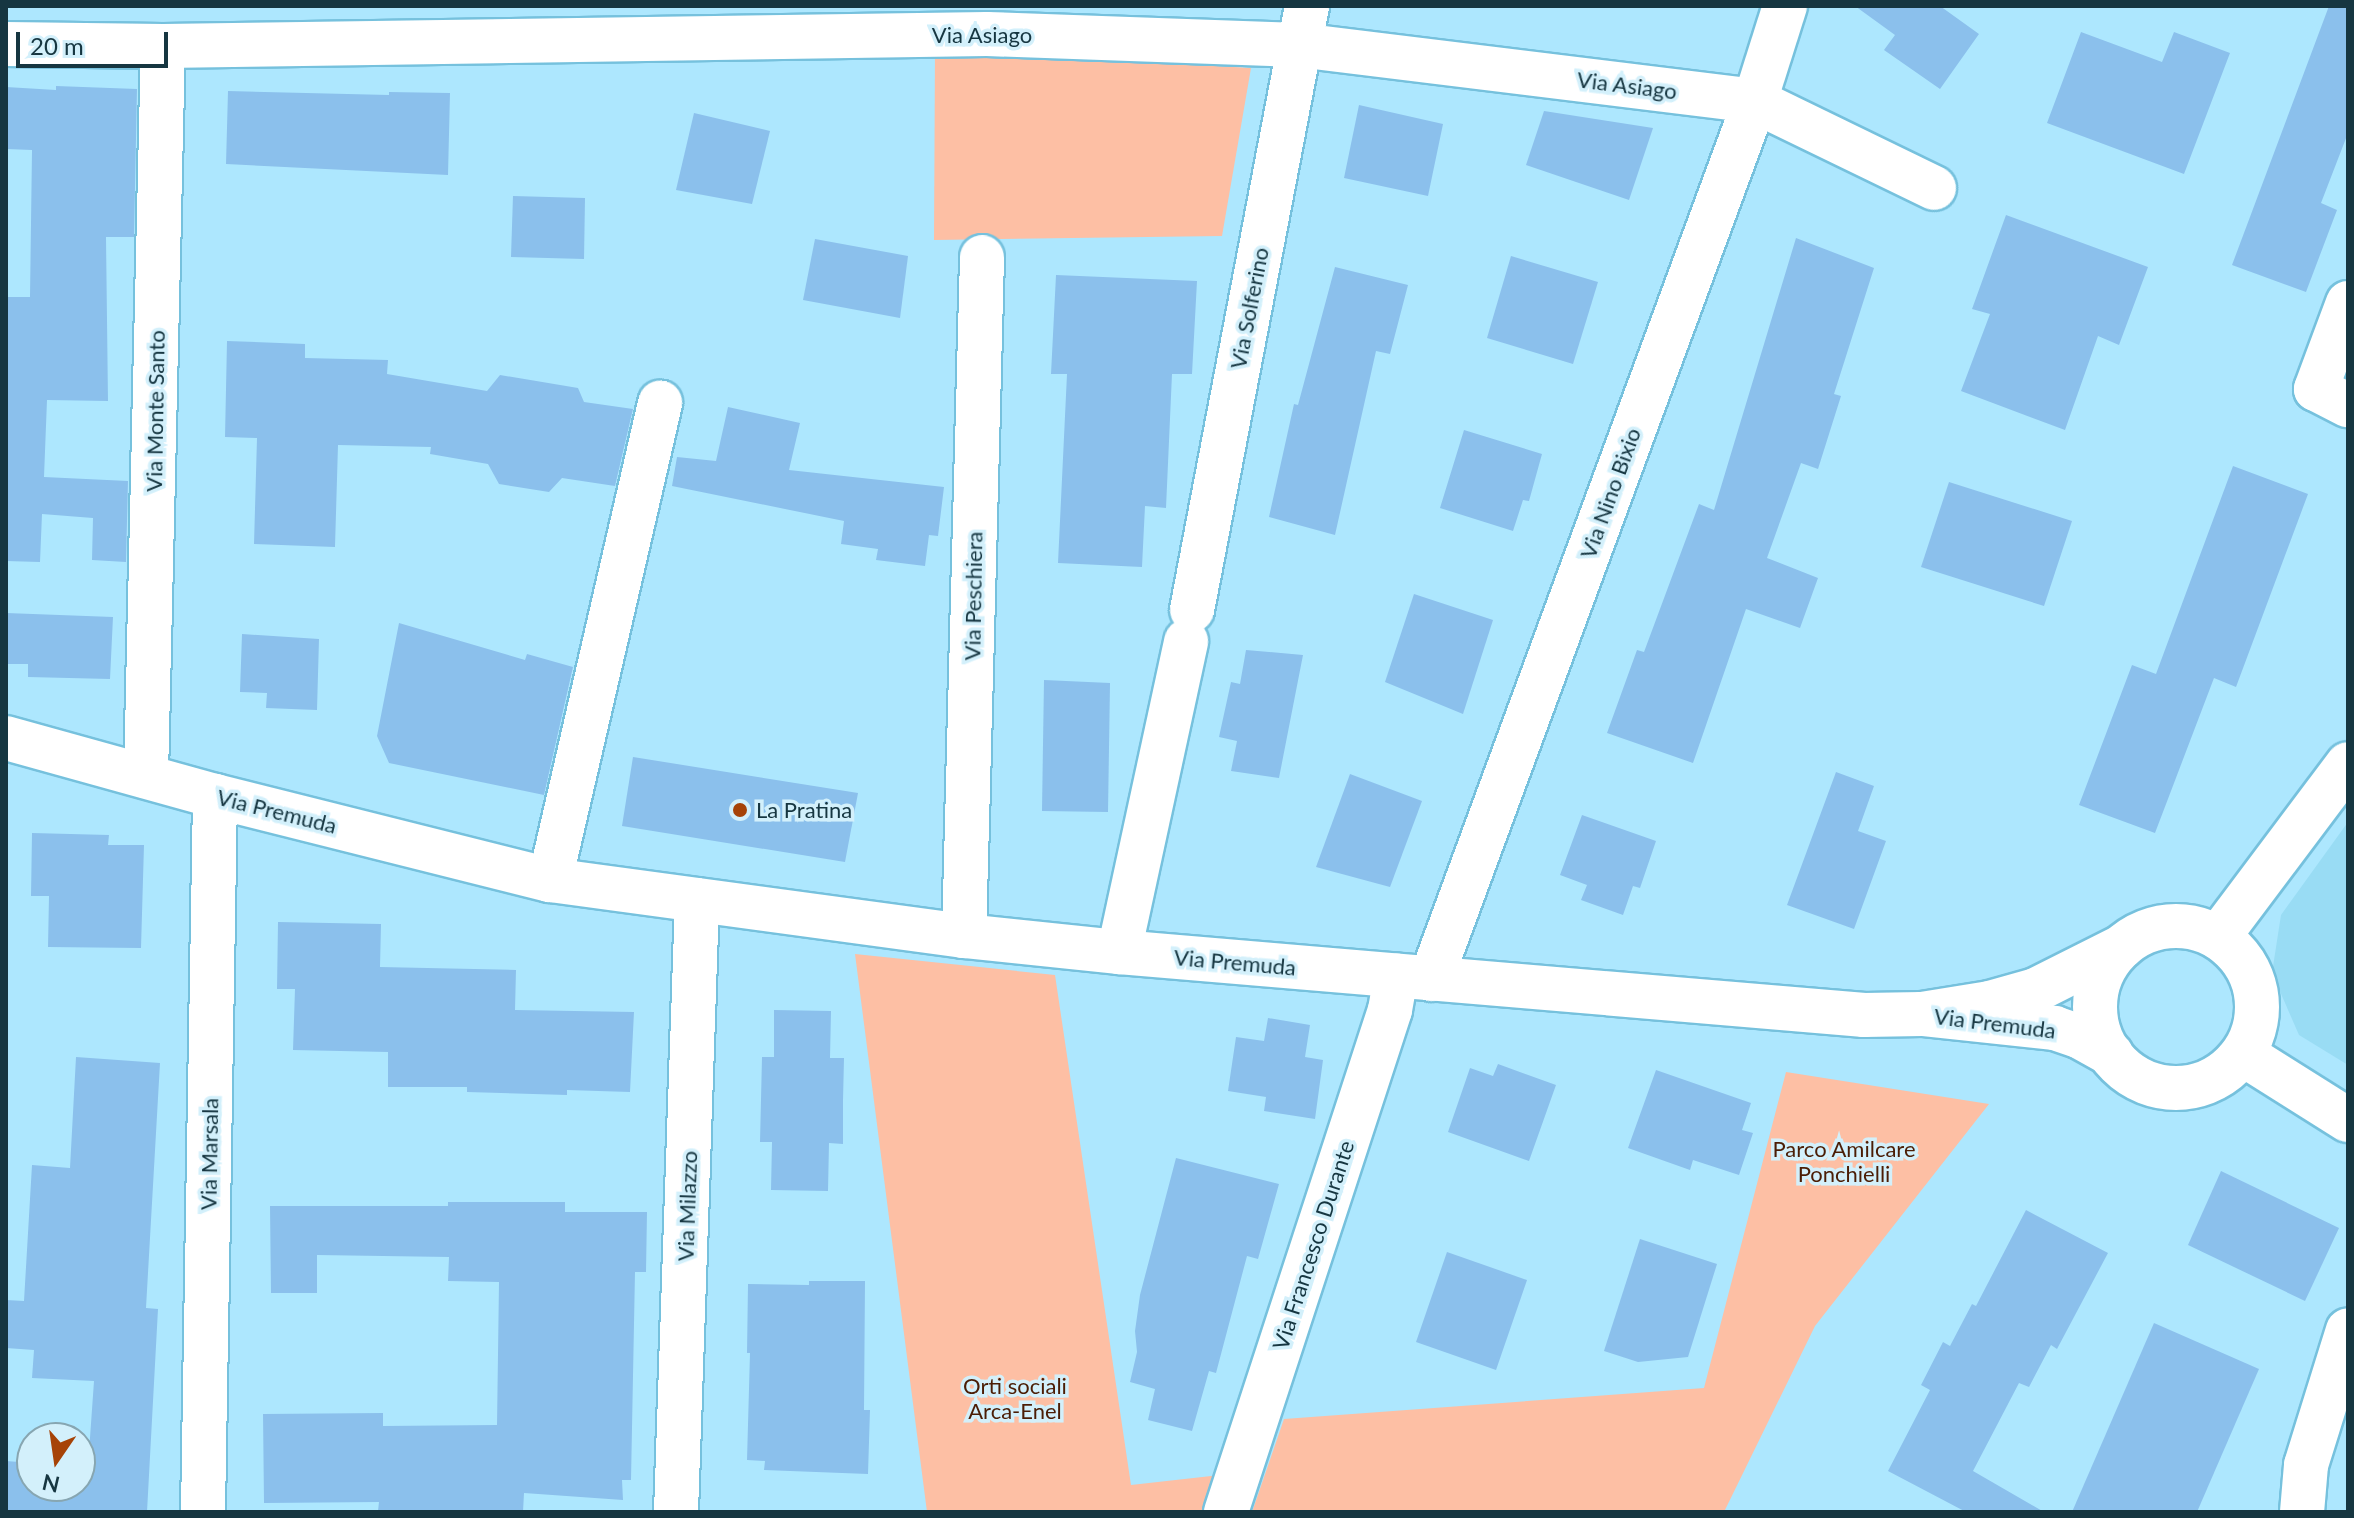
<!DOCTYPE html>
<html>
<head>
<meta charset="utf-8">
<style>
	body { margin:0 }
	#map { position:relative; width:2354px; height:1518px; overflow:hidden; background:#ade7fe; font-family:Lato,sans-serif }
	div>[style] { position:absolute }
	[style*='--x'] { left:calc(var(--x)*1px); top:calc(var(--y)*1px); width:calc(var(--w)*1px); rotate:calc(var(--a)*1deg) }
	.built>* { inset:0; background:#99dcf4 }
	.green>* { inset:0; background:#fdbfa4 }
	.building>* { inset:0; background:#8bc0ec }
	.roads { filter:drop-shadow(2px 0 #76c1dd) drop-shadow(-2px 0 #76c1dd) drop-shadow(0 2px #76c1dd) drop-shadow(0 -2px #76c1dd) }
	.street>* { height:44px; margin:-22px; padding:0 22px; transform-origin:22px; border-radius:22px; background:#fff }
	.street>.ring { margin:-22px; padding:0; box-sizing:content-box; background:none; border:44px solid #fff; border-radius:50% }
	.dots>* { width:22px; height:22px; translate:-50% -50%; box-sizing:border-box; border:4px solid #d3f0fb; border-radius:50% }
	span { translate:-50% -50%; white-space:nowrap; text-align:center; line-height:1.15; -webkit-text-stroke:7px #d3f0fb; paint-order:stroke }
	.street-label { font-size:22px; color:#163641 }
	.poi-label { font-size:22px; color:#163641 }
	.left { translate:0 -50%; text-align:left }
	.park-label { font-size:22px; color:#4b1d05 }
	.frame { position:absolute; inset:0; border:8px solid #163641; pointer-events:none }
	.north { position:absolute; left:16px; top:1422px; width:80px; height:80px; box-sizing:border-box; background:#d3f0fb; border:2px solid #87a6b1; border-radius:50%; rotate:193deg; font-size:22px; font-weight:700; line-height:32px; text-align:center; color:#163641 }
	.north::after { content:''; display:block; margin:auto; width:28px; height:36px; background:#a64307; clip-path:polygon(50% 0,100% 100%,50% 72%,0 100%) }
	.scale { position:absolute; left:16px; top:32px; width:152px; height:36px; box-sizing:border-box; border:4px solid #163641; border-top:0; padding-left:10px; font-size:24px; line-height:28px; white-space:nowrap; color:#163641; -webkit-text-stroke:6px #d3f0fb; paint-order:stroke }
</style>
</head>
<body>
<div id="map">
	<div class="built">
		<i style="clip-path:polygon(2348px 822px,2348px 1065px,2299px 1035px,2272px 973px,2281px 915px)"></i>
	</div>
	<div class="green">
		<i style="clip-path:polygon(935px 50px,1251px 68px,1222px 236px,934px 240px)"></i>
		<i style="clip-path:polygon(855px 954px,1055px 975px,1131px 1485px,1238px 1473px,1226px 1512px,927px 1512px)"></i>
		<i style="clip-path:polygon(1786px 1072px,1989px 1104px,1815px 1326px,1724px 1512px,1252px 1512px,1284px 1419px,1704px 1388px)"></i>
	</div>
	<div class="building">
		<i style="clip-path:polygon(1855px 6px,1940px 6px,1979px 34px,1940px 89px,1884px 50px,1895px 35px)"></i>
		<i style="clip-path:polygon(2329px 6px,2348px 6px,2348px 133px,2321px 203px,2337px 210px,2306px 292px,2232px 265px)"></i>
		<i style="clip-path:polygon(2081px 32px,2162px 62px,2174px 32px,2230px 53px,2184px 174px,2047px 123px)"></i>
		<i style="clip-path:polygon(56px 86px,137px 89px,134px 237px,106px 237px,108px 401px,47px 400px,44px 477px,128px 481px,126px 562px,92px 560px,93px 518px,42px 514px,40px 562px,6px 561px,6px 297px,30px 297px,32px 150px,6px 149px,6px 87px,56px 90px)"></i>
		<i style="clip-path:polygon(228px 91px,389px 95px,389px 92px,450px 93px,448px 175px,226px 164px)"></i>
		<i style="clip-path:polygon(1359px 105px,1443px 124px,1428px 196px,1344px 178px)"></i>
		<i style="clip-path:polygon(1544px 111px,1653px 128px,1629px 200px,1526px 165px)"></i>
		<i style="clip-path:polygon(694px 113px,770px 131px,752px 204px,676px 190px)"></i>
		<i style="clip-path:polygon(513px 196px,585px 198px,584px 259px,511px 257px)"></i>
		<i style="clip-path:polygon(2006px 215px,2148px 267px,2119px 345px,2098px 336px,2065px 430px,1961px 391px,1990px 314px,1972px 309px)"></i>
		<i style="clip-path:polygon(1796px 238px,1874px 268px,1834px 394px,1841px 396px,1818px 469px,1801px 463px,1767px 558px,1818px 578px,1800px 628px,1746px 609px,1693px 763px,1607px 733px,1637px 650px,1644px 652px,1699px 504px,1714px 510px)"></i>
		<i style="clip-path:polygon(815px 239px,908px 256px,900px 318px,803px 300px)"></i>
		<i style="clip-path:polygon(1511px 256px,1598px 282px,1573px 364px,1487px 338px)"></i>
		<i style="clip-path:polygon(1335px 267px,1408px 285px,1390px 354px,1376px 351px,1335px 535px,1269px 517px,1294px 404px,1298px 405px)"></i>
		<i style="clip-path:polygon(1056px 275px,1197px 281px,1192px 374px,1172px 374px,1166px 508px,1145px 506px,1142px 567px,1058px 563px,1067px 374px,1051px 374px)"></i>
		<i style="clip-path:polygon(227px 341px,305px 344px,305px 358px,388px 360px,387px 374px,487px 391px,500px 375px,578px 388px,584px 402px,633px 409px,615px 486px,562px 478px,549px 492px,499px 484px,488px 464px,430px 454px,431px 447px,338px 445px,335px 547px,254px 544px,257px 438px,225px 437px)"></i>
		<i style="clip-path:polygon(728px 407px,800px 423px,789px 470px,944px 487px,938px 536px,929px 535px,925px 566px,876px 560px,878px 549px,841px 544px,844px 521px,672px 486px,677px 457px,716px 461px)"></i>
		<i style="clip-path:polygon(1464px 430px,1542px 454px,1529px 501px,1523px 500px,1513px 531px,1440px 508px)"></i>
		<i style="clip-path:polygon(2233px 466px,2308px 494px,2236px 687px,2214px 678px,2155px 833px,2079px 805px,2132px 665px,2156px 674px)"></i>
		<i style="clip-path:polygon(1949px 482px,2072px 521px,2044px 606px,1921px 567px)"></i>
		<i style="clip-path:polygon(1414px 594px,1493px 620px,1463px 714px,1385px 682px)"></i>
		<i style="clip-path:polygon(6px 613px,113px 617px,110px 679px,28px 677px,28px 664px,6px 664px)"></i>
		<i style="clip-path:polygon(399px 623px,525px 660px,527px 654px,573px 667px,544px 795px,389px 763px,377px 736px)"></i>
		<i style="clip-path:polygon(242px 634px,319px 639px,317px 710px,266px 708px,267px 693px,240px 692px)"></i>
		<i style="clip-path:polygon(1246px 650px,1303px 655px,1279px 778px,1231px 771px,1237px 741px,1219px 737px,1231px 682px,1240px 684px)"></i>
		<i style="clip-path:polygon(1044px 680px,1110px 683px,1108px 812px,1042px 811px)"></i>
		<i style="clip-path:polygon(633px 757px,858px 793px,845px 862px,622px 826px)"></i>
		<i style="clip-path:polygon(1836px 772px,1874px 786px,1858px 831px,1886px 841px,1854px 929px,1787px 905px)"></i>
		<i style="clip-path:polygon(1350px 774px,1422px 801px,1390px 887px,1316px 867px)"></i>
		<i style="clip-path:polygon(1582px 815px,1656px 841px,1640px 888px,1633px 886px,1623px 915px,1581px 900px,1587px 885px,1560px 875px)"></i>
		<i style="clip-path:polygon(32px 833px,109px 835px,108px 845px,144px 845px,141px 948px,48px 947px,49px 896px,31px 896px)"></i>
		<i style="clip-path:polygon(278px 922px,381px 924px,380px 967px,516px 970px,515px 1010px,634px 1012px,630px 1092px,567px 1090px,567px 1095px,467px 1092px,467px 1087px,388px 1087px,388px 1052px,293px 1050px,295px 989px,277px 989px)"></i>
		<i style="clip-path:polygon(774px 1010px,831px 1011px,830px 1058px,844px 1058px,843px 1101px,843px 1144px,829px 1143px,828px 1191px,771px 1190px,772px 1142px,760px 1142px,762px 1057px,774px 1057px)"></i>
		<i style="clip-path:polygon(1268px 1018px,1310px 1025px,1305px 1057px,1323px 1060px,1315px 1119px,1264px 1111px,1266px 1097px,1228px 1091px,1236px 1037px,1264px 1041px)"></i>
		<i style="clip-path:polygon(76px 1057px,160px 1063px,146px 1308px,158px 1309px,147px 1512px,6px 1512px,6px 1461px,32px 1463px,32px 1486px,80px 1486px,80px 1465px,88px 1466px,94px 1381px,32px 1378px,34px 1350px,6px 1348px,6px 1300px,24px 1301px,32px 1165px,70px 1168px)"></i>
		<i style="clip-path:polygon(1498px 1064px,1556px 1085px,1529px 1161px,1448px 1132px,1470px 1068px,1493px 1076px)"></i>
		<i style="clip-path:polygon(1656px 1070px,1751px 1103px,1742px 1130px,1753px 1133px,1739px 1175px,1693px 1160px,1690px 1170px,1628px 1148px)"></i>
		<i style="clip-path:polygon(1176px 1158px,1279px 1184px,1258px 1259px,1247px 1256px,1216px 1373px,1209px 1371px,1192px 1431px,1148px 1420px,1155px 1389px,1130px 1382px,1137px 1352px,1135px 1331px,1140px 1295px)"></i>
		<i style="clip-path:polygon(2221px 1171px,2339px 1228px,2305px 1301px,2188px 1245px)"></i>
		<i style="clip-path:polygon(448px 1202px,565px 1202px,565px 1212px,647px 1212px,646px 1272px,635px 1272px,631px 1480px,622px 1480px,623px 1500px,524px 1493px,523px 1512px,378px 1511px,379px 1502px,264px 1503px,263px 1414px,383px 1413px,383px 1426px,497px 1425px,499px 1282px,448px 1281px,449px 1257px,317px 1255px,317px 1293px,271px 1293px,270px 1206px,448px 1206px)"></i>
		<i style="clip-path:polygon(2026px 1210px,2108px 1253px,2057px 1349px,2051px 1345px,2029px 1387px,2019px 1383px,1973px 1471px,2044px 1512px,1966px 1512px,1888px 1471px,1930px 1390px,1921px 1385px,1943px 1342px,1950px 1346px,1972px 1304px,1976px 1306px)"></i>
		<i style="clip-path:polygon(1640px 1239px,1717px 1264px,1688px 1357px,1638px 1362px,1604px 1351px)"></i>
		<i style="clip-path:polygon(1447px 1252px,1527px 1280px,1496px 1370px,1416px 1342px)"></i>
		<i style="clip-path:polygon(809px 1281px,865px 1281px,864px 1410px,870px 1410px,868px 1474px,764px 1470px,765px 1461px,747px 1460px,750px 1353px,747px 1353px,748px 1284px,809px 1285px)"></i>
		<i style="clip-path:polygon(2154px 1323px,2259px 1369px,2197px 1512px,2072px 1512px)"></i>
	</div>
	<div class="roads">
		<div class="street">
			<i style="--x:6;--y:44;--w:157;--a:0.7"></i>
			<i style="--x:163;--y:46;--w:824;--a:-0.83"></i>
			<i style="--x:987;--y:34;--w:312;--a:2"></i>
			<i style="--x:1299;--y:45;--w:459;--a:7"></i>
			<i style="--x:1755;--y:101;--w:199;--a:25.9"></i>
			<i style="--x:2348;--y:303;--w:92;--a:110.4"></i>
			<i style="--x:2316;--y:389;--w:36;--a:27"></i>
			<i style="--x:1192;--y:610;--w:615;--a:-79.22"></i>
			<i style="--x:6;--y:738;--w:217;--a:15.5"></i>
			<i style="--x:215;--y:796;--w:345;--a:14.1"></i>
			<i style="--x:550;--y:880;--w:418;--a:7.7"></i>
			<i style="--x:964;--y:936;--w:156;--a:5.9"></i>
			<i style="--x:1119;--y:952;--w:748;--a:4.83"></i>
			<i style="--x:1864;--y:1015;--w:58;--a:-1"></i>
			<i style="--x:146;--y:776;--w:730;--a:-88.67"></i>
			<i style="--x:550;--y:880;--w:490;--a:-77"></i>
			<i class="ring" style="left:2095px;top:926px;width:118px;height:118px"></i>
			<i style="--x:964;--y:936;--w:679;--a:-88.48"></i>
			<i style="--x:2218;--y:937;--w:216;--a:-53.1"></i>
			<i style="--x:1119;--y:952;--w:318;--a:-77.8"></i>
			<i style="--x:1431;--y:979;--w:936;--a:-69.74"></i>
			<i style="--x:1755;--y:101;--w:100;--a:-72.5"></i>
			<i style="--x:2111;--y:1054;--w:38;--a:-151"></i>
			<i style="--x:2078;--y:1036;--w:24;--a:-161"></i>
			<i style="--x:2055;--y:1028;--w:134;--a:-174"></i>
			<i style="--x:1922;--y:1014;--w:69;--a:-9.2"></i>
			<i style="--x:1990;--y:1003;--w:48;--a:-15.8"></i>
			<i style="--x:2036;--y:990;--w:97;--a:-26.8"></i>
			<i style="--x:2243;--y:1054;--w:124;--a:32.2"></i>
			<i style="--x:203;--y:1512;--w:716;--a:-89.04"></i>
			<i style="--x:676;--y:1512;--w:612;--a:-88.03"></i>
			<i style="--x:1226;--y:1512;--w:528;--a:-71.91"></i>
			<i style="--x:1390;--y:1010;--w:35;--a:-80"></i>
			<i style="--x:2302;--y:1512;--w:47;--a:-85.1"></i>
			<i style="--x:2306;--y:1465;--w:141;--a:-72.7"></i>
		</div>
	</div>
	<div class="dots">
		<i style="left:740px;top:810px;background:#a64307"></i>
	</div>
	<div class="street-label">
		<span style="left:982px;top:35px">Via Asiago</span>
		<span style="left:1627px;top:85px;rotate:7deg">Via Asiago</span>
		<span style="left:1249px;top:308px;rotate:-79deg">Via Solferino</span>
		<span style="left:155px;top:411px;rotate:-89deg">Via Monte Santo</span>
		<span style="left:1610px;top:493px;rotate:-70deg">Via Nino Bixio</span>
		<span style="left:973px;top:596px;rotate:-89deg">Via Peschiera</span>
		<span style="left:277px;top:811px;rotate:14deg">Via Premuda</span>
		<span style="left:1235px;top:962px;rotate:5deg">Via Premuda</span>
		<span style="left:1995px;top:1023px;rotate:7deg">Via Premuda</span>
		<span style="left:209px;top:1154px;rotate:-89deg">Via Marsala</span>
		<span style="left:687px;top:1206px;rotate:-88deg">Via Milazzo</span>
		<span style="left:1313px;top:1245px;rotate:-72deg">Via Francesco Durante</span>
	</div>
	<div class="poi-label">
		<span class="left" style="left:756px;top:810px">La Pratina</span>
	</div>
	<div class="park-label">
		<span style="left:1844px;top:1161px">Parco Amilcare<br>Ponchielli</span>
		<span style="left:1015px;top:1398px">Orti sociali<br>Arca-Enel</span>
	</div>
	<div class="frame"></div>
	<div class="north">N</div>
	<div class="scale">20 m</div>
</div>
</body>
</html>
